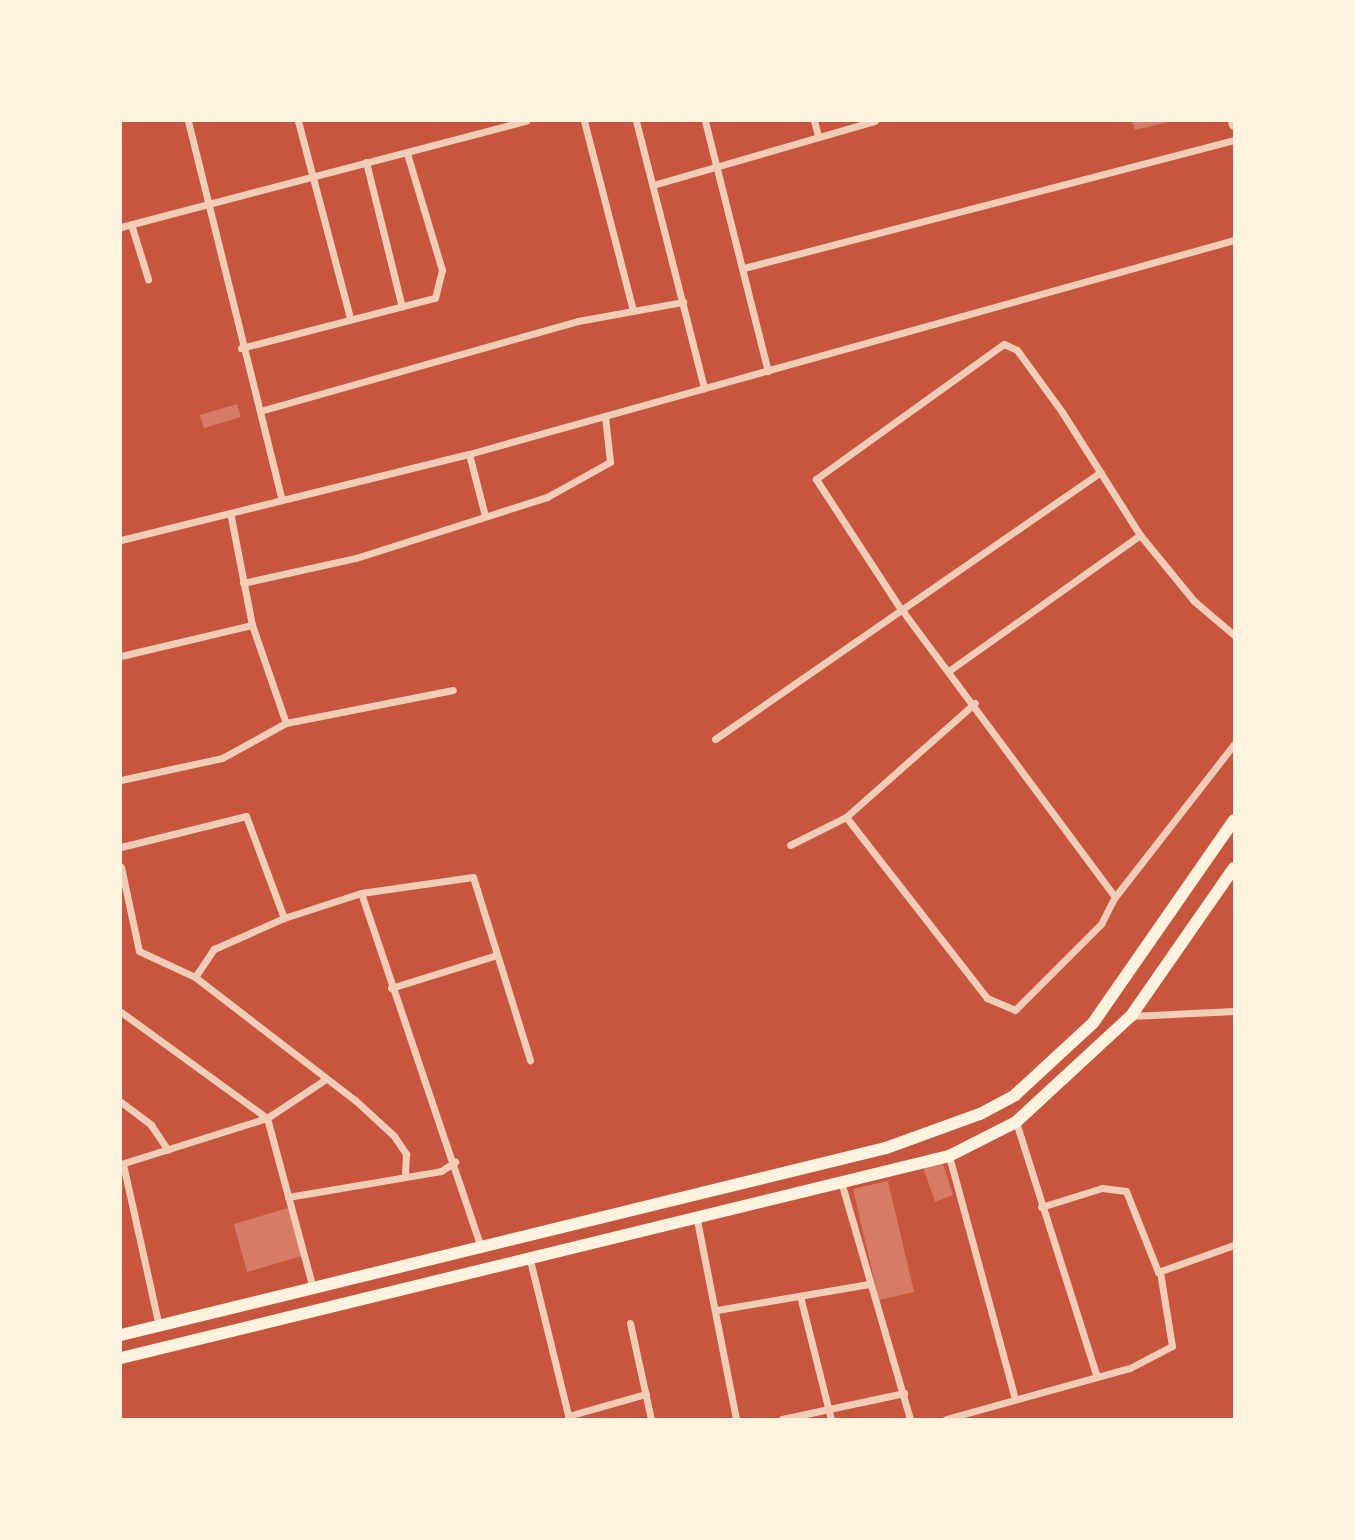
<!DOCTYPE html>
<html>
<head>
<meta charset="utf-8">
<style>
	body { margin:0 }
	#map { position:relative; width:1355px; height:1540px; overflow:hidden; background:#c8553d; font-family:Karla,sans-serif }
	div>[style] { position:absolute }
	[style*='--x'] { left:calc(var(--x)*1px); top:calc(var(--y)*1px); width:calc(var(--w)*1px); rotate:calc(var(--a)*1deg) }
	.building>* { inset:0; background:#d67c66 }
	.minor>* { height:7px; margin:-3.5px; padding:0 3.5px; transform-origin:3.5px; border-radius:3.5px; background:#f1ccb7 }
	.tertiary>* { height:10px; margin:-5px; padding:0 5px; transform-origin:5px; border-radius:5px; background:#f1ccb7 }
	.primary>* { height:12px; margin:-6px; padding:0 6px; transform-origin:6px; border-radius:6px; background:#fff3e0 }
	span { translate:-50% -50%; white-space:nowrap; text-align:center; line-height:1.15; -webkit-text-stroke:5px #fff3e0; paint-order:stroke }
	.frame { position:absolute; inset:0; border:122px solid #fff3e0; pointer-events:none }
</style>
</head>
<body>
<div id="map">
	<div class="building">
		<i style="clip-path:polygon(1132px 121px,1168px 121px,1168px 122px,1135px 130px)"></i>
		<i style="clip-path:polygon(237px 404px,241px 417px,204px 428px,200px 415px)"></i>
		<i style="clip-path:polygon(942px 1161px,953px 1195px,935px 1202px,923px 1167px)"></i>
		<i style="clip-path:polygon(888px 1181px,914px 1292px,879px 1300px,853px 1189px)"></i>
		<i style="clip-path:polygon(288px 1208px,302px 1256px,247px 1272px,234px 1224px)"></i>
	</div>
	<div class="minor">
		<i style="--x:188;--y:121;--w:387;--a:76.1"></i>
		<i style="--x:298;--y:121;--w:204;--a:75.2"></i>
		<i style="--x:584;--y:121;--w:196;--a:75.5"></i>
		<i style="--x:636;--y:121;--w:276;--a:75.7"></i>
		<i style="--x:705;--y:121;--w:258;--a:75.9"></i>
		<i style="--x:814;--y:121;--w:15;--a:74"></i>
		<i style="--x:366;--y:162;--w:149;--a:76.1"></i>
		<i style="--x:653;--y:185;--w:231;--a:-16.1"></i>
		<i style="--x:131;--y:224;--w:58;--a:72.8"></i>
		<i style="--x:121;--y:227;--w:419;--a:-14.7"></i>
		<i style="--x:744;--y:268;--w:506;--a:-14.64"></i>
		<i style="--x:241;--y:348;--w:200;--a:-14.5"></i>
		<i style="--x:435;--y:298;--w:29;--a:-76"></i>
		<i style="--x:442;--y:270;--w:122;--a:-106.7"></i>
		<i style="--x:260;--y:411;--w:330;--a:-15.8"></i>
		<i style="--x:578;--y:321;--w:107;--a:-10.3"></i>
		<i style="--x:469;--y:454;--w:64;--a:75.5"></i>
		<i style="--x:231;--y:517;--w:110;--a:79"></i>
		<i style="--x:252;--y:625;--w:104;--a:70.9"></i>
		<i style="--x:121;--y:540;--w:358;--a:-13.9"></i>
		<i style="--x:469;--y:454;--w:794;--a:-15.63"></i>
		<i style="--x:243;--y:583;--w:116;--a:-12.5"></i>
		<i style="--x:356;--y:558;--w:201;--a:-17.7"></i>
		<i style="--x:547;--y:497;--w:72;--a:-29.1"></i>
		<i style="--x:610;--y:462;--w:46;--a:-96.2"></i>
		<i style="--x:121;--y:656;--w:135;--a:-13.3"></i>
		<i style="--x:950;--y:670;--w:233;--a:-35.4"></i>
		<i style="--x:715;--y:739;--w:469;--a:-34.7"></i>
		<i style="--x:121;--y:780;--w:103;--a:-12.3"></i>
		<i style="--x:222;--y:758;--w:73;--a:-28.7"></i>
		<i style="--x:286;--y:723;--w:170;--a:-11.2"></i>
		<i style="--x:846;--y:817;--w:229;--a:52.1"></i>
		<i style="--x:987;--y:998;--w:30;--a:23"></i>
		<i style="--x:1015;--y:1010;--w:122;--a:-45"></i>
		<i style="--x:1101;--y:924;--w:30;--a:-63"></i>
		<i style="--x:1115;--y:897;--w:194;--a:-52.1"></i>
		<i style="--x:790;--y:845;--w:63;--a:-26.6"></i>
		<i style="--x:846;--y:817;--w:172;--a:-41.5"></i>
		<i style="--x:121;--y:847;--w:129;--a:-13.9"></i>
		<i style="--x:246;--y:816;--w:109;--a:69.6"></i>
		<i style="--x:121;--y:867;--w:86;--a:77.9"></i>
		<i style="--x:139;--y:951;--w:62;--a:24.9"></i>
		<i style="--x:195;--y:977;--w:202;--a:37.6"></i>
		<i style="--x:355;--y:1100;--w:53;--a:42.7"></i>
		<i style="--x:394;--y:1136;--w:22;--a:56"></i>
		<i style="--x:406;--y:1154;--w:19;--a:93"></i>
		<i style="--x:361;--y:893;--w:375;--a:71.3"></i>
		<i style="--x:1115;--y:897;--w:360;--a:-126.6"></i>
		<i style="--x:900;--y:608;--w:154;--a:-123.1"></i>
		<i style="--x:816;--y:479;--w:231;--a:-35.7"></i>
		<i style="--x:1004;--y:344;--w:14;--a:25"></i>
		<i style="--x:1017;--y:350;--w:77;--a:54"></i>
		<i style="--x:1062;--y:412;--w:146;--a:57.6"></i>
		<i style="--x:1140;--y:535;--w:85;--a:50.7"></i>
		<i style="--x:1194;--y:601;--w:52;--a:40.4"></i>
		<i style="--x:195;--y:977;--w:34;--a:-56"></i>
		<i style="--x:214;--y:949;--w:77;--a:-23.9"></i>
		<i style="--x:284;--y:918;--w:81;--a:-18"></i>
		<i style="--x:361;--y:893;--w:113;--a:-8.1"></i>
		<i style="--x:473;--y:877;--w:192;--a:72.7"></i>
		<i style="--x:391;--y:988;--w:108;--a:-17.3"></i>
		<i style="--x:121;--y:1012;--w:180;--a:36"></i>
		<i style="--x:267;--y:1118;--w:176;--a:74.9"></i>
		<i style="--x:1131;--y:1016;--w:103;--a:-2.8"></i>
		<i style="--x:121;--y:1102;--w:38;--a:37"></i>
		<i style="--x:151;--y:1125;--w:30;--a:56"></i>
		<i style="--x:1016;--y:1122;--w:264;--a:72.4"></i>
		<i style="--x:949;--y:1156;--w:252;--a:74.8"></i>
		<i style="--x:121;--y:1164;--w:153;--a:-17.5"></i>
		<i style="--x:267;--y:1118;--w:71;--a:-33.5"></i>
		<i style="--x:123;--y:1164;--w:166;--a:77.5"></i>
		<i style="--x:842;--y:1185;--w:244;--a:73.8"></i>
		<i style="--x:288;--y:1197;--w:155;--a:-9.6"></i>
		<i style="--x:441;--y:1171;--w:17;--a:-33"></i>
		<i style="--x:1041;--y:1207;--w:64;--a:-17.3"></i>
		<i style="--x:1102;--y:1188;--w:24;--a:7"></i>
		<i style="--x:1126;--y:1191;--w:87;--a:68.4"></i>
		<i style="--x:1158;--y:1272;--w:81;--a:-19.6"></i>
		<i style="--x:697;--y:1220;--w:203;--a:78.9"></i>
		<i style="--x:530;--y:1260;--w:164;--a:76.2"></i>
		<i style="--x:800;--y:1296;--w:127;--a:75.9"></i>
		<i style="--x:717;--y:1310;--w:154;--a:-9.7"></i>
		<i style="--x:630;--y:1323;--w:98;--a:77.7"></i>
		<i style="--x:568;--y:1416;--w:81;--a:-15.8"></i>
		<i style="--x:782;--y:1419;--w:125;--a:-12"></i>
		<i style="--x:946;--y:1419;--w:191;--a:-15.5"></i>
		<i style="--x:1130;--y:1368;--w:47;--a:-27.6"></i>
		<i style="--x:1172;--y:1346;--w:75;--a:-99.2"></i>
	</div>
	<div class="tertiary">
		<i style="--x:1233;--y:121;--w:4;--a:76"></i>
	</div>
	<div class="primary">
		<i style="--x:121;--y:1335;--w:788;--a:-13.74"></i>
		<i style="--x:886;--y:1148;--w:100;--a:-19.9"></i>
		<i style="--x:980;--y:1114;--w:40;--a:-28"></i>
		<i style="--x:1015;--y:1095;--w:106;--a:-42.7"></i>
		<i style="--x:1093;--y:1023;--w:247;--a:-55.2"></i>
		<i style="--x:121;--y:1358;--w:852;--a:-13.71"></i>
		<i style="--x:949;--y:1156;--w:75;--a:-26.9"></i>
		<i style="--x:1016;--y:1122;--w:156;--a:-42.7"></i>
		<i style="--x:1131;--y:1016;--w:180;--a:-55.2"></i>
	</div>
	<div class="frame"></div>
</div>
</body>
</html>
